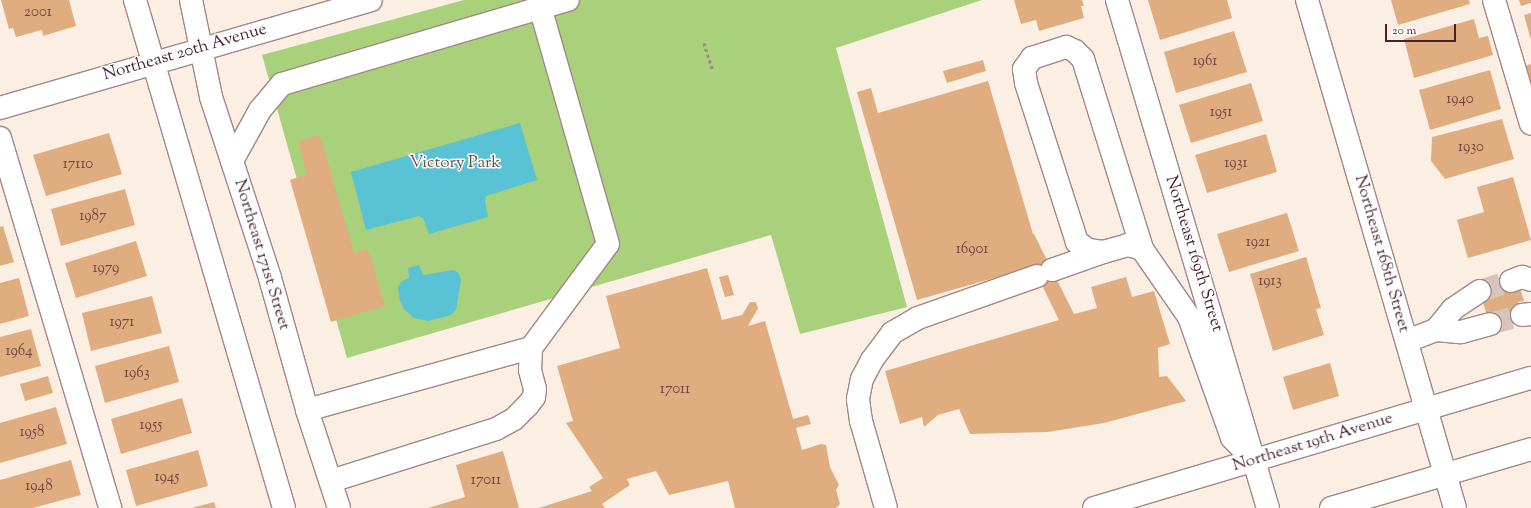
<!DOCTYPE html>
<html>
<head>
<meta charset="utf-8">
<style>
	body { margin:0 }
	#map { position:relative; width:1531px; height:508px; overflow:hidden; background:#faefe2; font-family:"Sorts Mill Goudy",serif }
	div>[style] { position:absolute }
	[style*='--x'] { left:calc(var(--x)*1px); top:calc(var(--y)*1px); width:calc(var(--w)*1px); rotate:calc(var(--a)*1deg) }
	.green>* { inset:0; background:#a9d07a }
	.water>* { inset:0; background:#59c2d5 }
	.building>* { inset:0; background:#e0ad81 }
	.minor-tunnel>* { height:22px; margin-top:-11px; transform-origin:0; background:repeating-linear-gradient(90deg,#d7c5bd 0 22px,transparent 0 33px) }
	.path>* { height:2.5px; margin-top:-1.25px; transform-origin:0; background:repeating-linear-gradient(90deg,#a28786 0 3px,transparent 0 6px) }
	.roads { filter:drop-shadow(1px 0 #a28786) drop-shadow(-1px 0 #a28786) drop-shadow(0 1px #a28786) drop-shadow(0 -1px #a28786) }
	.minor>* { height:22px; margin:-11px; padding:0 11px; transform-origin:11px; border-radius:11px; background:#fff }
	span { translate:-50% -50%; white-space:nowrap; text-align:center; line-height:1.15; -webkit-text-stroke:3px #fff; paint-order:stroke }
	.number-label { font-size:15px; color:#704240 }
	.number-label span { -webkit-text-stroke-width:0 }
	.street-label { font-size:17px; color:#4a1f2b }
	.park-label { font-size:17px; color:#665443 }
	.scale { position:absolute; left:1385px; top:24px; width:71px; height:18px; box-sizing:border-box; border:2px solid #4a1f2b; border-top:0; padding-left:5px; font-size:12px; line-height:14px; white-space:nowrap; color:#4a1f2b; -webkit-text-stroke:3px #fff; paint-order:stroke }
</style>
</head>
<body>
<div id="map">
	<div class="green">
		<i style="clip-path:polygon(464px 0,982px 0,836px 48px,907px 307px,800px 334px,771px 235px,347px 358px,262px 55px)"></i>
	</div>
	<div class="water">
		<i style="clip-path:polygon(520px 123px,537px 180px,486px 196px,485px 202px,488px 217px,429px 234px,423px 218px,419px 216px,366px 230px,351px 172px)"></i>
		<i style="clip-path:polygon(419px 265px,423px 275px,453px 270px,459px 273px,461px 280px,456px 310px,451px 315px,428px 321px,414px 318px,404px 309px,400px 301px,398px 287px,401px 282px,409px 278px,408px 268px)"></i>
	</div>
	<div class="building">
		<i style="clip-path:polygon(1px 0,69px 0,76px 26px,43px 36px,42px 30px,16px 37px,13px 28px,9px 29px)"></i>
		<i style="clip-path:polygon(1014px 0,1082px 0,1084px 6px,1081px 6px,1084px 18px,1039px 31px,1036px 20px,1021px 24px)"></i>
		<i style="clip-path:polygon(1148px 0,1227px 0,1232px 18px,1160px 40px)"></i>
		<i style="clip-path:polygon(1391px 0,1469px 0,1470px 4px,1398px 25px)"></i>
		<i style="clip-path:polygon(1519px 0,1531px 0,1531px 3px,1521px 6px)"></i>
		<i style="clip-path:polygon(1531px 13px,1531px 40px,1524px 15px)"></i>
		<i style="clip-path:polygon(1474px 19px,1479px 38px,1488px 36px,1493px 55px,1414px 78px,1404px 39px)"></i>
		<i style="clip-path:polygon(1234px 31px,1247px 72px,1176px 93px,1164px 52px)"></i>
		<i style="clip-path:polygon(983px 60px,986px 71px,947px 83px,943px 71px)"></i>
		<i style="clip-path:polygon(1531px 64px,1531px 89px,1524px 66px)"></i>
		<i style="clip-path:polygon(1490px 70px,1501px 109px,1430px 130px,1419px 90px)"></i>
		<i style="clip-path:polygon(988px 81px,1033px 234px,1034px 234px,1074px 314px,1097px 308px,1091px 287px,1126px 277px,1132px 297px,1154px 291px,1170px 344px,1158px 348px,1159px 377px,1167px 376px,1186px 401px,1104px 423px,1048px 432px,970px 434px,959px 409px,938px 415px,924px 427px,922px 417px,900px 424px,885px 371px,1059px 320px,1033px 267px,917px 300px,857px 92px,871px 88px,878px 113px)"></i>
		<i style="clip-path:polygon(1251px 83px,1263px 121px,1191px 143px,1179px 105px)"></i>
		<i style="clip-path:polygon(1502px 119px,1514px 159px,1445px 179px,1431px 161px,1432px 137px)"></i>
		<i style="clip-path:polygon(109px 133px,122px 174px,46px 196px,33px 155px)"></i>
		<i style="clip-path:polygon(1266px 134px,1277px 172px,1207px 193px,1195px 155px)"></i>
		<i style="clip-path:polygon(320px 135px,354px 253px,368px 249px,385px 306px,331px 322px,290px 180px,307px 174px,298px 142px)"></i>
		<i style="clip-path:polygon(1513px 177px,1531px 240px,1468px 258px,1457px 220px,1484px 212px,1477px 187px)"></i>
		<i style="clip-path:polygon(125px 189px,135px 225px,61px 246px,51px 209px)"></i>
		<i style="clip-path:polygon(1287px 213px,1299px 251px,1229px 272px,1217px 234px)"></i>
		<i style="clip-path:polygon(3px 226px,14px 262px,0 266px,0 227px)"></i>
		<i style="clip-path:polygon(136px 241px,147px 276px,76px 298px,65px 263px)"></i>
		<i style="clip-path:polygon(1306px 257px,1321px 308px,1316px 309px,1324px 335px,1273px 351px,1250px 274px)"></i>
		<i style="clip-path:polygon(707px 268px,722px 320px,742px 315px,750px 302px,756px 302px,758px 308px,748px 326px,765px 321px,793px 419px,808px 415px,811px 424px,796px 428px,802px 450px,821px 444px,826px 445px,830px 467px,839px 485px,836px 490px,840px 504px,836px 508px,735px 508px,728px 481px,669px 495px,656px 471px,627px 479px,630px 485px,602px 504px,605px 508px,539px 508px,592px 491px,589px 487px,603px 478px,566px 423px,573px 421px,557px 366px,620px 348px,606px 296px)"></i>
		<i style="clip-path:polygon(728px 275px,734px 295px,725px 297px,719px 277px)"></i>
		<i style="clip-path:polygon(1510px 275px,1519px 285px,1524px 301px,1518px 302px,1522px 316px,1490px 326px,1478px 285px)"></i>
		<i style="clip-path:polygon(19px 278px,29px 316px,0 324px,0 283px)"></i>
		<i style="clip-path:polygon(152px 296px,162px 333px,91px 351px,82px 313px)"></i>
		<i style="clip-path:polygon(31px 329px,41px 366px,0 377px,0 337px)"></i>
		<i style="clip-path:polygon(169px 346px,179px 382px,105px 403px,95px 366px)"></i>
		<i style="clip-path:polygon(1330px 363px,1339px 396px,1293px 410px,1283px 377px)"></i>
		<i style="clip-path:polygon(48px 376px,53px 393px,25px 401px,20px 384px)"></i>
		<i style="clip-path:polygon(182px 398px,192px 433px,121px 454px,111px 419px)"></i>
		<i style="clip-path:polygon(56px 407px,67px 444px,0 463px,0 423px)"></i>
		<i style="clip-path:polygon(198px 450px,208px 486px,136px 506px,126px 470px)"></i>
		<i style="clip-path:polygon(503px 451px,519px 508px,428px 508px,465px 497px,456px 465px)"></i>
		<i style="clip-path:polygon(71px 460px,81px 495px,33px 508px,0 508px,0 480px)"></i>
		<i style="clip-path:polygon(214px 502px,216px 508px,192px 508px)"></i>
	</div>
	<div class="minor-tunnel">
		<i style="--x:1480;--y:291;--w:33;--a:-18"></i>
		<i style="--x:1490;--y:324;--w:33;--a:-16"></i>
	</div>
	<div class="path">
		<i style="--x:704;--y:43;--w:29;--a:72"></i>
	</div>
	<div class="roads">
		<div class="minor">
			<i style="--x:135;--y:0;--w:529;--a:73.65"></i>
			<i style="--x:191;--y:0;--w:99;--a:78.3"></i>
			<i style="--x:211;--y:97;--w:190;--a:71.9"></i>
			<i style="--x:270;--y:278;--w:137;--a:74.3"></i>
			<i style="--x:307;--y:410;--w:103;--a:71.9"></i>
			<i style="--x:1117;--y:0;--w:530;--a:73.45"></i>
			<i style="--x:1307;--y:0;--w:529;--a:73.76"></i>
			<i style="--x:1494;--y:0;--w:129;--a:73.4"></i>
			<i style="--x:0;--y:108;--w:386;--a:-16.2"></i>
			<i style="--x:0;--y:138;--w:386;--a:73.4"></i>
			<i style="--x:232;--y:161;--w:58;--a:-61.2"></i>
			<i style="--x:260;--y:110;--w:34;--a:-50"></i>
			<i style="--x:282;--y:84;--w:298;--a:-16.4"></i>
			<i style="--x:1142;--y:249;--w:15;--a:-164"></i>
			<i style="--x:1128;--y:245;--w:26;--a:164"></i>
			<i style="--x:1103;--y:252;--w:15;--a:-172"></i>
			<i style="--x:1088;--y:250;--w:14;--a:-144"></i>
			<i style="--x:1077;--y:242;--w:167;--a:-107.8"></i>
			<i style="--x:1026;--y:83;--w:14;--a:-98"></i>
			<i style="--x:1024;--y:69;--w:14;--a:-54"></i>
			<i style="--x:1032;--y:58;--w:36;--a:-18"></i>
			<i style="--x:1066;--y:47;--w:10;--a:24"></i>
			<i style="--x:1075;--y:51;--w:11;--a:45"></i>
			<i style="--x:1083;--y:59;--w:199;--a:72.7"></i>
			<i style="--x:1142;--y:249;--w:83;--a:55.3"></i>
			<i style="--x:1189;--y:317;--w:128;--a:70.4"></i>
			<i style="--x:1232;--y:438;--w:33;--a:45"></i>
			<i style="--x:1052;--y:270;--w:54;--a:-19.4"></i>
			<i style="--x:1511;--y:281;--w:12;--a:-20"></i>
			<i style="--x:1522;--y:277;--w:9;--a:18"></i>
			<i style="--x:1522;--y:315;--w:9;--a:-6"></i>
			<i style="--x:1436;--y:330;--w:27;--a:-51"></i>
			<i style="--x:1453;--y:309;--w:32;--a:-34"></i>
			<i style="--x:1407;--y:341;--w:31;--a:-21"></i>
			<i style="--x:1436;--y:330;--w:25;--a:5"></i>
			<i style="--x:1461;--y:332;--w:30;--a:-15"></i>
			<i style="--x:307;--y:410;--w:232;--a:-15.5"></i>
			<i style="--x:331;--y:481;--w:173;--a:-17.5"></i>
			<i style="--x:496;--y:429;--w:21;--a:-29"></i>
			<i style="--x:514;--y:419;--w:20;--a:-45"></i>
			<i style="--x:528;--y:405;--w:10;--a:-53"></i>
			<i style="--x:534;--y:397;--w:8;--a:-83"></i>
			<i style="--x:535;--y:389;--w:20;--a:-105"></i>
			<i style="--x:530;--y:370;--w:22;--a:-87"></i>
			<i style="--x:531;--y:348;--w:129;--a:-53.5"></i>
			<i style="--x:608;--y:244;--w:254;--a:-106"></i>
			<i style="--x:886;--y:508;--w:91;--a:-106"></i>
			<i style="--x:861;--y:421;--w:22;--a:-98"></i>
			<i style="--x:858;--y:399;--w:20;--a:-79"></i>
			<i style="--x:862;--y:379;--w:21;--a:-62"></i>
			<i style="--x:872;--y:360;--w:34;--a:-53"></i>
			<i style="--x:892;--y:333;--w:30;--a:-30"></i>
			<i style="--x:918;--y:318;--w:126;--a:-19.4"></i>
			<i style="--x:1094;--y:508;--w:456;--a:-16.6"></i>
			<i style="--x:1331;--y:508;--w:209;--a:-16.4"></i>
		</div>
	</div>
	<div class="number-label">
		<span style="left:38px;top:13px">2001</span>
		<span style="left:1205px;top:62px">1961</span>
		<span style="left:1460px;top:100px">1940</span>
		<span style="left:1221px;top:113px">1951</span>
		<span style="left:1471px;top:148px">1930</span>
		<span style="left:1236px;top:164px">1931</span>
		<span style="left:78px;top:165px">17110</span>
		<span style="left:93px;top:217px">1987</span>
		<span style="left:1258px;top:243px">1921</span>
		<span style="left:972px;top:250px">16901</span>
		<span style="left:106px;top:269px">1979</span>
		<span style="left:1270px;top:282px">1913</span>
		<span style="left:122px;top:323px">1971</span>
		<span style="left:19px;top:352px">1964</span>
		<span style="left:137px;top:374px">1963</span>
		<span style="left:675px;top:390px">17011</span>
		<span style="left:151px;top:426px">1955</span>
		<span style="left:32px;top:433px">1958</span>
		<span style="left:167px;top:478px">1945</span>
		<span style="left:486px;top:481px">17011</span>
		<span style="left:39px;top:487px">1948</span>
	</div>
	<div class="street-label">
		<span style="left:185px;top:53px;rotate:-16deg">Northeast 20th Avenue</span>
		<span style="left:1193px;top:254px;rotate:73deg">Northeast 169th Street</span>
		<span style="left:1381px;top:254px;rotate:74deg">Northeast 168th Street</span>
		<span style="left:261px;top:255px;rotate:73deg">Northeast 171st Street</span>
		<span style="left:1313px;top:443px;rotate:-17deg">Northeast 19th Avenue</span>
	</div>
	<div class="park-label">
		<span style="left:455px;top:164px">Victory Park</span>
	</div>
	<div class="scale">20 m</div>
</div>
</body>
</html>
